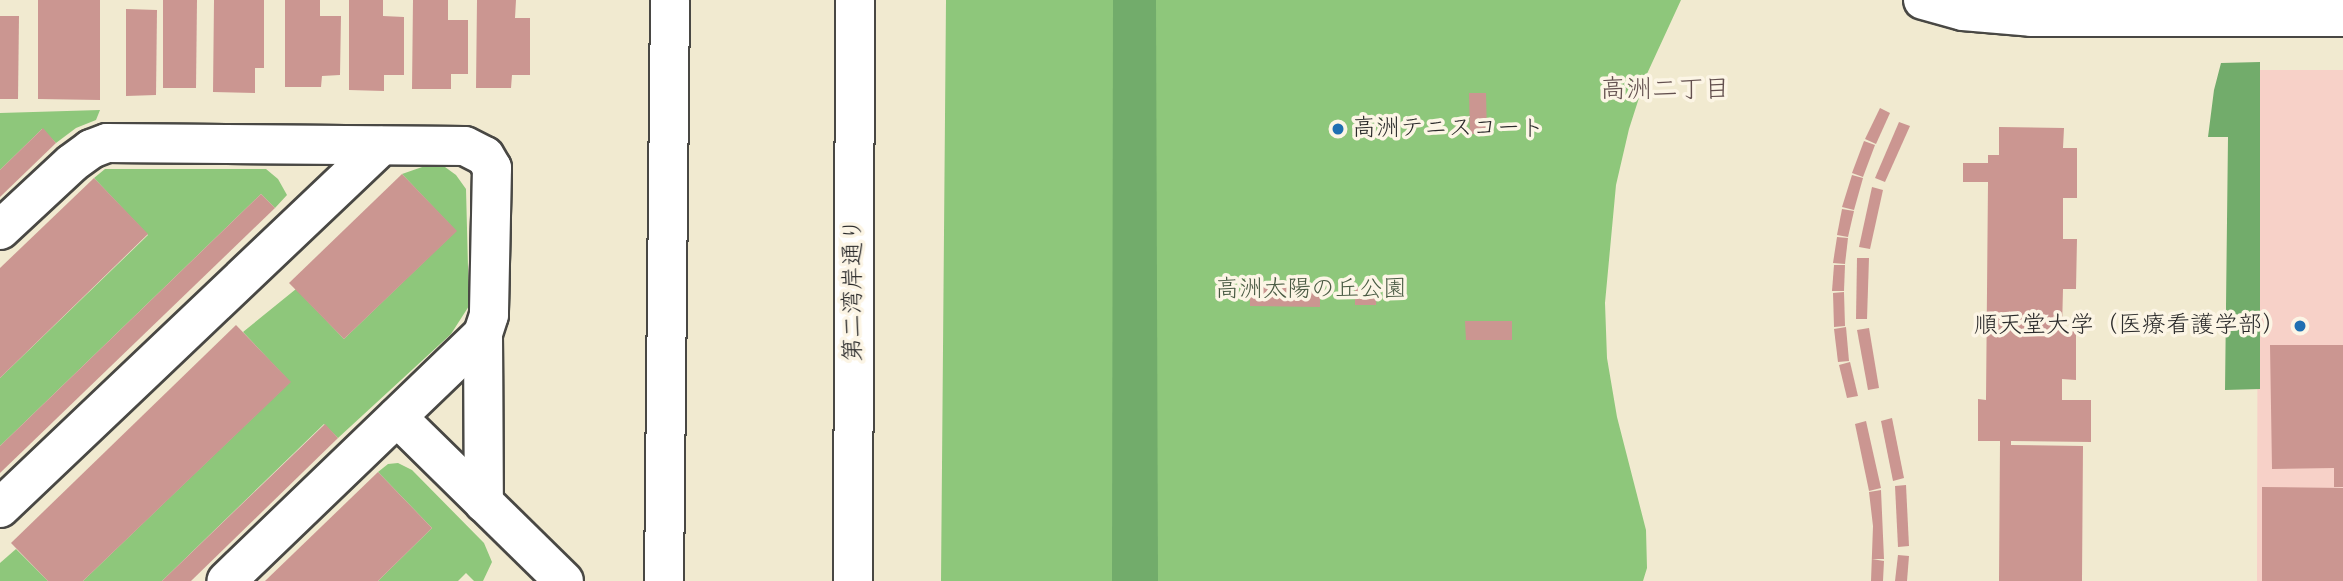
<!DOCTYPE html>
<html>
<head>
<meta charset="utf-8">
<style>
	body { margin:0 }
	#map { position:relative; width:2343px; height:581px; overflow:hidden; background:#f1ead0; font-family:Mynerve,"Klee One",sans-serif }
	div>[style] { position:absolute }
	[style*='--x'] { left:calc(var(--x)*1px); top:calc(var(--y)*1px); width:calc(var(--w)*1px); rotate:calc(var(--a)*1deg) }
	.built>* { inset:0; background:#f7d1c8 }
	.green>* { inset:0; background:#8ec77b }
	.forest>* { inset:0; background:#72ac6b }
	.building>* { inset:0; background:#cb9691 }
	.roads { filter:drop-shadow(2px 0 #494844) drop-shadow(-2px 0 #494844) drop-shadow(0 2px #494844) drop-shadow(0 -2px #494844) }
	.minor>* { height:38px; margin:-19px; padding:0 19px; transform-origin:19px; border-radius:19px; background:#fff }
	.dots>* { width:19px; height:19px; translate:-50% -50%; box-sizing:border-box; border:4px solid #fcf5e5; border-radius:50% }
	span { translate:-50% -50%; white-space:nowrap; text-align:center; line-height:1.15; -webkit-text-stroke:7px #fcf5e5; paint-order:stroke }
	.poi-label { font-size:24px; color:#2b2b2b }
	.left { translate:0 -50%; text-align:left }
	.right { translate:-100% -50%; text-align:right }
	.street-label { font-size:24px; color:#2b2b2b }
	.park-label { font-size:24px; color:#495a43 }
	.neighbourhood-label { font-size:26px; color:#63504f }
</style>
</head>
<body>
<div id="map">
	<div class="built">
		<i style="clip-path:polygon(2258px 70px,2343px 70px,2343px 581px,2257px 581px)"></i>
	</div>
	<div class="green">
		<i style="clip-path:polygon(946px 0,1681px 0,1646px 76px,1629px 129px,1616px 185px,1605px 303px,1607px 358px,1617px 417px,1646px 530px,1647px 568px,1643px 581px,941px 581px)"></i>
		<i style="clip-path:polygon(100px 110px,96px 120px,76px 128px,56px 143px,42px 129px,0 170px,0 113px)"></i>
		<i style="clip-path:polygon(425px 166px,445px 167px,456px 175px,466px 189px,469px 306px,451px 334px,338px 438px,324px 424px,162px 581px,83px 581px,290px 382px,243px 332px,296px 289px,344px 339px,456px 231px,402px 174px)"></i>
		<i style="clip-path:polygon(105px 169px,266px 169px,278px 179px,287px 195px,275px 208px,261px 194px,0 446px,0 378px,148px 235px,94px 178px)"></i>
		<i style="clip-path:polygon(398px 463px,412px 470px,484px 543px,492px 562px,483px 581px,474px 581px,466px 573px,458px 581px,378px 581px,432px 528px,378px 472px,388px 464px)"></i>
		<i style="clip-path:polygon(16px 549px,48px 581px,0 581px,0 563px)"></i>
	</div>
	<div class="forest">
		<i style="clip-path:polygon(1113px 0,1156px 0,1158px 581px,1112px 581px)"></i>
		<i style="clip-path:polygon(2260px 62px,2260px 389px,2225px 390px,2228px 137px,2208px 137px,2214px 90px,2221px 63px)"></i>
	</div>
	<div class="building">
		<i style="clip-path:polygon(38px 0,100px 0,100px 100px,38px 99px)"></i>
		<i style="clip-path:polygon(163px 0,197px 0,196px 88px,163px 88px)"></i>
		<i style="clip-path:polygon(214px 0,264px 0,264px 68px,255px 68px,255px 93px,213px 92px)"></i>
		<i style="clip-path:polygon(285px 0,320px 0,320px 16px,341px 16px,340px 75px,322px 76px,321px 87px,285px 87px)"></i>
		<i style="clip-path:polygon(349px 0,383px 0,383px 16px,404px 17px,404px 75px,384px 75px,384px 91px,349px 90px)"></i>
		<i style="clip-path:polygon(413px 0,448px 0,448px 20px,468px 20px,468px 74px,451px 74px,451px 89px,412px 89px)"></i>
		<i style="clip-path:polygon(477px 0,516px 0,515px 18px,530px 18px,530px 75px,512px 75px,511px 88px,476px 88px)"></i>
		<i style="clip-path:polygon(126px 9px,157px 10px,156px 95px,126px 96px)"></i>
		<i style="clip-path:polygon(0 16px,19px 16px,18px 99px,0 99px)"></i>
		<i style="clip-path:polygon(1469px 93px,1486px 93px,1487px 134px,1470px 134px)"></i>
		<i style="clip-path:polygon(1880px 108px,1890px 113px,1876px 144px,1865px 139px)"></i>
		<i style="clip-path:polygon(1899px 122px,1910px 126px,1885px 182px,1875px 178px)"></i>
		<i style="clip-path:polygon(1999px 127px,2064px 128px,2063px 148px,2077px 148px,2077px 198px,2063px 198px,2063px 239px,2077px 239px,2076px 289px,2063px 289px,2062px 329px,2076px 330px,2076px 380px,2062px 379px,2062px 400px,2091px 400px,2091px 442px,2011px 441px,2011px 445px,2083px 446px,2082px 581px,1999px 581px,2000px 441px,1978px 441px,1978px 399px,1986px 400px,1988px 182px,1963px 182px,1963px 163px,1988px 163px,1988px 155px,1999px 155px)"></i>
		<i style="clip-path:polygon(43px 128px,56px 143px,0 197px,0 170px)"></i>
		<i style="clip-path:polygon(1864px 141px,1875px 145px,1863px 177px,1852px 173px)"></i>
		<i style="clip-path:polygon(402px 174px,457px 231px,344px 339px,289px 283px)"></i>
		<i style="clip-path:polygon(1852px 175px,1863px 178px,1854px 210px,1842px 207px)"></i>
		<i style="clip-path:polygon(94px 178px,148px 234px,0 378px,0 268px)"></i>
		<i style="clip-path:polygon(1872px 187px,1883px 190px,1870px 249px,1859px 247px)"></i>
		<i style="clip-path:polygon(261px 194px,275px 208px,0 473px,0 446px)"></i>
		<i style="clip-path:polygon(1842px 209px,1854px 211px,1848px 237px,1837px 235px)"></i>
		<i style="clip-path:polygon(1837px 237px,1848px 238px,1845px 264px,1833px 263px)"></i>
		<i style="clip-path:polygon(1857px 258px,1869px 258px,1867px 319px,1856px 319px)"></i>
		<i style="clip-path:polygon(1834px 265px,1845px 265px,1844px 291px,1832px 291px)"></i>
		<i style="clip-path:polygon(1250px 286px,1320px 286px,1320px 307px,1250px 306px)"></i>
		<i style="clip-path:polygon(1355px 287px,1377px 288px,1376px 305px,1355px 305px)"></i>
		<i style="clip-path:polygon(1844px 292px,1845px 326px,1834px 327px,1833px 293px)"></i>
		<i style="clip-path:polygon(1465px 321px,1512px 321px,1512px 340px,1466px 340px)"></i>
		<i style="clip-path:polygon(236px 325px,291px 382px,83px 581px,48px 581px,11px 543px)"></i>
		<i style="clip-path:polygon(1846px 327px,1849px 361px,1838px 362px,1834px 329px)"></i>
		<i style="clip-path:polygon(1869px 328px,1879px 388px,1868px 390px,1857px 330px)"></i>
		<i style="clip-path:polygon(2270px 345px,2343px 345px,2343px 487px,2334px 487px,2334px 468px,2272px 469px)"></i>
		<i style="clip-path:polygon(1850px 362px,1858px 396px,1847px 398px,1839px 365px)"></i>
		<i style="clip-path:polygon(1892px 418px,1904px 478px,1893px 481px,1881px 421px)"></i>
		<i style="clip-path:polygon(1866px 421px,1881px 488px,1869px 491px,1855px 424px)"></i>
		<i style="clip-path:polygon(325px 424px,338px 438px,191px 581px,162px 581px)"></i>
		<i style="clip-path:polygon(378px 472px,432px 528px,378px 581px,265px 581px)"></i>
		<i style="clip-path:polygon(1906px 485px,1909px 546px,1898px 547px,1895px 486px)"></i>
		<i style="clip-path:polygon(2262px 487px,2343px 488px,2343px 581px,2262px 581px)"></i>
		<i style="clip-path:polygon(1881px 490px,1884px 559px,1872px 559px,1884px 561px,1883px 581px,1871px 581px,1873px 526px,1869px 492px)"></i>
		<i style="clip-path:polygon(1898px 555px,1909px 556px,1907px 581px,1895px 581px)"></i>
	</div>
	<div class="roads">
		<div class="minor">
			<i style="--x:1923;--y:0;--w:41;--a:15.4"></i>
			<i style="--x:1963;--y:11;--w:68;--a:5"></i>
			<i style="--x:2031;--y:17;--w:312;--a:0"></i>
			<i style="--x:0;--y:230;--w:98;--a:-42.9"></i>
			<i style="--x:72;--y:163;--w:24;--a:-36"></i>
			<i style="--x:91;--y:149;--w:17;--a:-21"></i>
			<i style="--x:107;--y:143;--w:358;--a:0.5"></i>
			<i style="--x:465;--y:146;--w:22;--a:27"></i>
			<i style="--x:485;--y:156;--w:14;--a:60"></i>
			<i style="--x:492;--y:168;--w:147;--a:91.2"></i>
			<i style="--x:489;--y:315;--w:20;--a:108"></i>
			<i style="--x:483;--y:334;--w:356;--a:136.1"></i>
			<i style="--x:483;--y:334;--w:169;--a:89.7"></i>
			<i style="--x:397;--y:417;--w:234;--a:44.5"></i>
			<i style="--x:0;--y:508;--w:526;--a:-43.54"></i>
			<i style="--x:664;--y:581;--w:581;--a:-89.41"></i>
			<i style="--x:853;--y:581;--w:581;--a:-89.8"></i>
		</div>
	</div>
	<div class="dots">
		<i style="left:1338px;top:129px;background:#1f6fb2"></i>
		<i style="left:2300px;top:326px;background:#1f6fb2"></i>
	</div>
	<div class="poi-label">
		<span class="left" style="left:1352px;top:129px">高洲テニスコート</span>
		<span class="right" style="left:2286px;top:326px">順天堂大学（医療看護学部）</span>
	</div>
	<div class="street-label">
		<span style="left:854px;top:290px;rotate:-90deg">第二湾岸通り</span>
	</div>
	<div class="park-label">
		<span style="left:1311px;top:290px">高洲太陽の丘公園</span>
	</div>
	<div class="neighbourhood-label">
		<span style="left:1665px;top:91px">高洲二丁目</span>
	</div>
</div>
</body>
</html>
